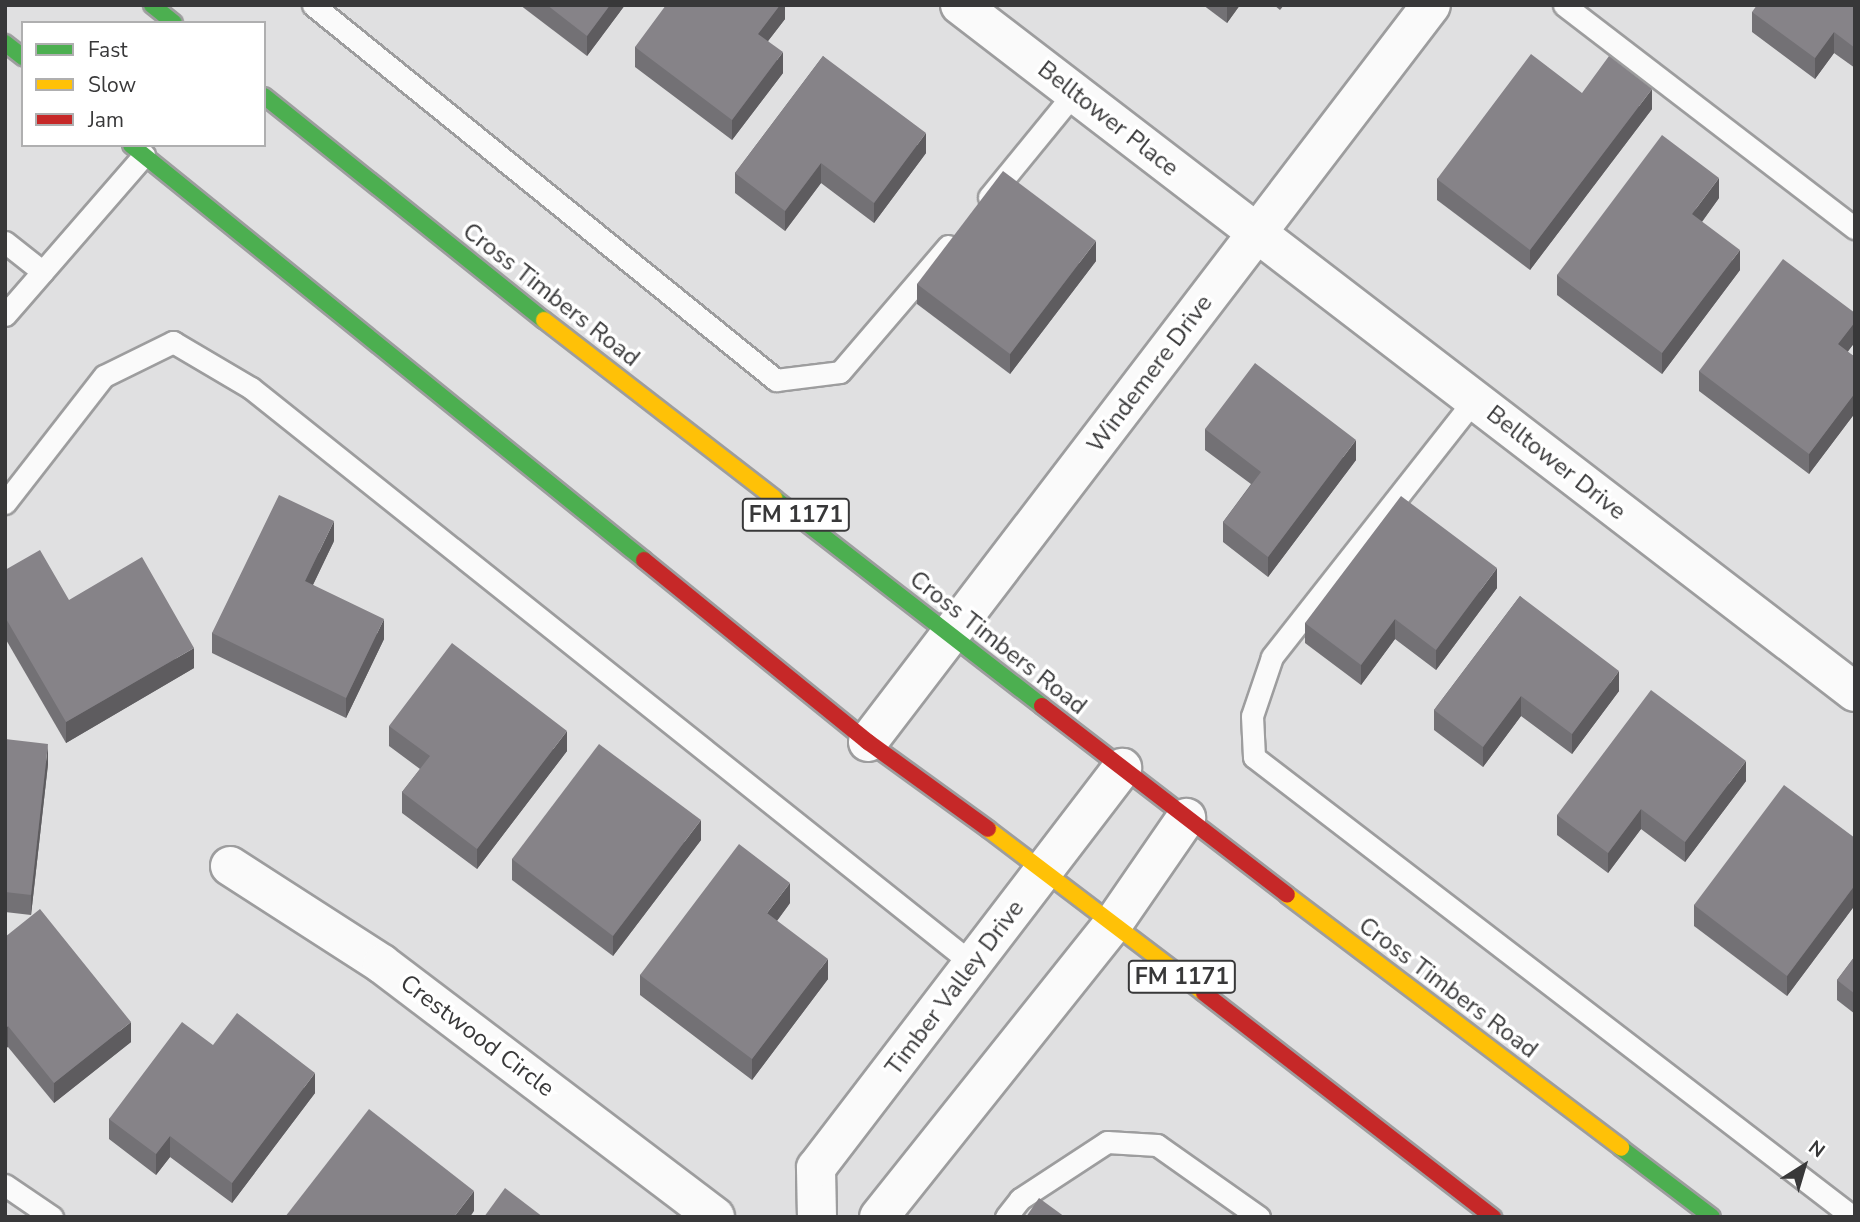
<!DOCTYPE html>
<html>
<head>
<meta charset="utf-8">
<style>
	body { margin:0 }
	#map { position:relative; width:1860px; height:1222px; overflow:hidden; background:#e0e0e1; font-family:"Nunito Sans",sans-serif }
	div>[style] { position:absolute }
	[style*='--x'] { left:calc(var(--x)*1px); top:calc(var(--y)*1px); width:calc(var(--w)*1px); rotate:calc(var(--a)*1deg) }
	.roads { filter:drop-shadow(2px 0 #9d9d9e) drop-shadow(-2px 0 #9d9d9e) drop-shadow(0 2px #9d9d9e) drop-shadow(0 -2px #9d9d9e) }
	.lane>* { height:21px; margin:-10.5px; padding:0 10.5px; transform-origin:10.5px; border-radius:10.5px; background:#fafafa }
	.street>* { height:38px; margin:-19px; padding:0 19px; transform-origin:19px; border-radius:19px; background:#fafafa }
	.fast>* { height:16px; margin:-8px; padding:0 8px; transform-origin:8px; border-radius:8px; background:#4caf50 }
	.slow>* { height:16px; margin:-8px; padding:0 8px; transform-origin:8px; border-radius:8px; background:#ffc107 }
	.jam>* { height:16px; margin:-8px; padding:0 8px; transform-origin:8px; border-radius:8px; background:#c62828 }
	.wall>* { inset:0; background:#737175 }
	.shaded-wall>* { inset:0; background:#5e5c5f }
	.building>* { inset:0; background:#868388 }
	span { translate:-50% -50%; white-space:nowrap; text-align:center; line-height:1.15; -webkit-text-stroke:7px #fff; paint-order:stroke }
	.shield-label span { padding:2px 5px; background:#fff; border:2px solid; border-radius:5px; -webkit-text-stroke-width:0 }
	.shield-label { font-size:23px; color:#383839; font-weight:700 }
	.street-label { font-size:24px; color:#383839 }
	.frame { position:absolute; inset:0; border:7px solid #383839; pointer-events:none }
	.legend { position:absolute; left:21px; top:21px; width:245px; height:126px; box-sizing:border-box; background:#fff; border:2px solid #afafb0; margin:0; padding:9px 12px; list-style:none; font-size:21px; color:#383839 }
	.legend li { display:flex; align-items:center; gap:14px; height:35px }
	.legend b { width:35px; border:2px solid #afafb0 }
	.north { position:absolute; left:1769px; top:1131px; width:70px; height:70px; -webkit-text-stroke:5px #fff; paint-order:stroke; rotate:37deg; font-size:19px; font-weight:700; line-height:28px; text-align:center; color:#383839 }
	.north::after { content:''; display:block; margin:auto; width:24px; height:32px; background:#383839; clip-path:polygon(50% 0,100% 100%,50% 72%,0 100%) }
</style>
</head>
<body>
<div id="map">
	<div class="roads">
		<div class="lane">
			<i style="--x:313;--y:5;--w:596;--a:39.01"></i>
			<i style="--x:776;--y:380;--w:64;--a:-7.1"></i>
			<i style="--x:840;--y:372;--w:166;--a:-49.4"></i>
			<i style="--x:1564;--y:5;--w:367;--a:37.5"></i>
			<i style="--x:989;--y:197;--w:134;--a:-50.7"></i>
			<i style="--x:5;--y:242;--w:48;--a:38.3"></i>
			<i style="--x:5;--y:315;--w:212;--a:-49"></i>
			<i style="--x:1474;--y:400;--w:327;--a:128.2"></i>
			<i style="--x:1272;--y:657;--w:62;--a:108.7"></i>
			<i style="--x:1252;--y:716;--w:41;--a:87.2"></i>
			<i style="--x:1254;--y:757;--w:755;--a:37.52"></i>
			<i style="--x:5;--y:503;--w:161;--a:-52.1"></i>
			<i style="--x:104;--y:376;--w:77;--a:-26.2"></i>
			<i style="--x:173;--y:342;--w:91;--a:30.5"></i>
			<i style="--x:251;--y:388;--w:925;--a:38.59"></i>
			<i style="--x:5;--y:1185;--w:57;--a:34.2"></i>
			<i style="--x:1006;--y:1217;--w:23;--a:-52"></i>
			<i style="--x:1020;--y:1199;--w:104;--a:-33.2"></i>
			<i style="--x:1107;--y:1142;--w:50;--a:3.4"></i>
			<i style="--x:1157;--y:1145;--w:125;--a:35.2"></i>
		</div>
		<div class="street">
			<i style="--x:960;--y:5;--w:1128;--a:37.51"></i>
			<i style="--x:868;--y:742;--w:927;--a:-52.62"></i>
			<i style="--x:230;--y:866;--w:181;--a:32.8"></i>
			<i style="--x:382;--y:964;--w:418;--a:37.2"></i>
			<i style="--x:817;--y:1217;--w:49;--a:-91.2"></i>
			<i style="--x:816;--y:1168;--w:504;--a:-52.58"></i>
			<i style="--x:879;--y:1217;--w:375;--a:-51.4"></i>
			<i style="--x:1113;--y:924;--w:129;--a:-55.4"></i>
		</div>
		<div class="fast">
			<i style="--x:152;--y:5;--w:28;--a:39"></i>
			<i style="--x:5;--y:43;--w:23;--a:38"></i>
			<i style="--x:264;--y:96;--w:359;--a:38.7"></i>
			<i style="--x:131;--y:145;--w:660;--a:38.97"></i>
			<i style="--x:774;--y:498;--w:339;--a:37.8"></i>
			<i style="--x:1621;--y:1148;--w:114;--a:37.2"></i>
		</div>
		<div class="slow">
			<i style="--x:544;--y:320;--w:291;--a:37.7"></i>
			<i style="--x:988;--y:829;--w:271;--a:37.2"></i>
			<i style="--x:1287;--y:895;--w:419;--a:37.1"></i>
		</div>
		<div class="jam">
			<i style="--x:644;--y:560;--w:289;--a:39.1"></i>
			<i style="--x:868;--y:742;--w:148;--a:35.9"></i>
			<i style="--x:1042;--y:706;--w:309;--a:37.6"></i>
			<i style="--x:1204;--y:993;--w:366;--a:37.8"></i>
		</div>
	</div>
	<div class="wall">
		<i style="clip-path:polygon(520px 5px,625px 5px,587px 56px)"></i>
		<i style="clip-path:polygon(785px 5px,785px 19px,768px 41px,783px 73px,732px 140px,635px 67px,635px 47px)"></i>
		<i style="clip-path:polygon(1203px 5px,1240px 5px,1227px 23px)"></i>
		<i style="clip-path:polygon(1274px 5px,1284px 5px,1280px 10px)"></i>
		<i style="clip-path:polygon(1855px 5px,1855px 68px,1834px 53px,1815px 79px,1752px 32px,1752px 12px)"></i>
		<i style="clip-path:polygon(823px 56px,926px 153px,874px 223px,821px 183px,785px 231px,735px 193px,735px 173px)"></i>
		<i style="clip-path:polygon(1582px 93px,1652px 109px,1530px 270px,1437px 200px,1437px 179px)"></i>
		<i style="clip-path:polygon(1719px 198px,1702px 222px,1740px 270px,1662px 374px,1557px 295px,1557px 275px)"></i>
		<i style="clip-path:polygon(1096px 261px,1010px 374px,917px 304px,917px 284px)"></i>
		<i style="clip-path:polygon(1855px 313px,1855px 342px,1847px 352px,1855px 357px,1855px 413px,1809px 474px,1699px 391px,1699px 371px)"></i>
		<i style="clip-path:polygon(1205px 429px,1356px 460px,1268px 577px,1223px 542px,1223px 522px,1251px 484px,1205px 450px)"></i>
		<i style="clip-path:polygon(334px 541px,313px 585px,384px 639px,346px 718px,212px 653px,212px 633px)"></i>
		<i style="clip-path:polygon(5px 570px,194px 668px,66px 743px,5px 638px)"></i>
		<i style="clip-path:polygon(1497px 588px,1436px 670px,1395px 639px,1361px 685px,1305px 643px,1305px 623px)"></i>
		<i style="clip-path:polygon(1520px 596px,1619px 691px,1572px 754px,1521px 716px,1483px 767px,1434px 730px,1434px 710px)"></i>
		<i style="clip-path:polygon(389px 726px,567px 751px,477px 869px,402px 813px,402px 792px,420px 769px,389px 746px)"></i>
		<i style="clip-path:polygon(5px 739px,48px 764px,31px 915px,5px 912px)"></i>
		<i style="clip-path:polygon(1746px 781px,1685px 862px,1641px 829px,1608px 873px,1557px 835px,1557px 815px)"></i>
		<i style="clip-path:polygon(1855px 838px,1855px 905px,1787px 996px,1694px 926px,1694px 905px)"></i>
		<i style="clip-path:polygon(701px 840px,613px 956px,512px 880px,512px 859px)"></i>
		<i style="clip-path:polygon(790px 903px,777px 921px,828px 979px,752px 1080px,640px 995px,640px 975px)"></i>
		<i style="clip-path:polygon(5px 937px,131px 1042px,54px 1103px,8px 1047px)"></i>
		<i style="clip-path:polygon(1855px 956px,1855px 1014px,1837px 1000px,1837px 980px)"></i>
		<i style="clip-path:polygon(213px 1045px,315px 1093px,232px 1203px,170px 1157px,156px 1175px,109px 1139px,109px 1119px)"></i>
	</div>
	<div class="shaded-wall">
		<i style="clip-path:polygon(610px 5px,625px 5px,587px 56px,587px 36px)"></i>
		<i style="clip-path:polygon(780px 5px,785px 5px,785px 19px,758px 54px,758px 34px)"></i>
		<i style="clip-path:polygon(1227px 5px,1240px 5px,1227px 23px)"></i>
		<i style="clip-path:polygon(1834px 32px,1834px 53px,1815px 79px,1815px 58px)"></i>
		<i style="clip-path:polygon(783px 52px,783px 73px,732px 140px,732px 120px)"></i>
		<i style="clip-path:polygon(1652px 89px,1652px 109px,1530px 270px,1530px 250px)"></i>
		<i style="clip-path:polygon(926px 133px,926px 153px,874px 223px,874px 203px)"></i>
		<i style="clip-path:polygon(821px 163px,821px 183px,785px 231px,785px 211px)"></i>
		<i style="clip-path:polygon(1719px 178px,1719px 198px,1692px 235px,1692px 214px)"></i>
		<i style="clip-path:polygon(1096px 241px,1096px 261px,1010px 374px,1010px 354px)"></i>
		<i style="clip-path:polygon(1740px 250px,1740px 270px,1662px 374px,1662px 353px)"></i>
		<i style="clip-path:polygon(1855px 322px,1855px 342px,1838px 365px,1838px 344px)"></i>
		<i style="clip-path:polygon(1855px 393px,1855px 413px,1809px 474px,1809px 454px)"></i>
		<i style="clip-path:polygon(1356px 440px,1356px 460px,1268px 577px,1268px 557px)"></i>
		<i style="clip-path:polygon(334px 521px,334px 541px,305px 601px,305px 581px)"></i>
		<i style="clip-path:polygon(1497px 568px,1497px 588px,1436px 670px,1436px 650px)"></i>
		<i style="clip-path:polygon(384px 619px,384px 639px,346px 718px,346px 698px)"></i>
		<i style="clip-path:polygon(1395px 619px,1395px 639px,1361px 685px,1361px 665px)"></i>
		<i style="clip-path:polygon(194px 648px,194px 668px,66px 743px,66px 722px)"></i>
		<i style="clip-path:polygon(1619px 671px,1619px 691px,1572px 754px,1572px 734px)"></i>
		<i style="clip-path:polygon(1521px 696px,1521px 716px,1483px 767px,1483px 747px)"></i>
		<i style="clip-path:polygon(567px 731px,567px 751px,477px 869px,477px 849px)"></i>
		<i style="clip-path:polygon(48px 744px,48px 764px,31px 915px,31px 895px)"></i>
		<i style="clip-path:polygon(1746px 761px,1746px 781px,1685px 862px,1685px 842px)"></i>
		<i style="clip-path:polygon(1641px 809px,1641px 829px,1608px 873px,1608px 853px)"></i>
		<i style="clip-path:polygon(701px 820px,701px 840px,613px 956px,613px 936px)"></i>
		<i style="clip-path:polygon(790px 883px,790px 903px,767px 934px,767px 913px)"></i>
		<i style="clip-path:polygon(1855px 885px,1855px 905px,1787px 996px,1787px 976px)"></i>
		<i style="clip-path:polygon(828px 959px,828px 979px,752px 1080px,752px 1059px)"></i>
		<i style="clip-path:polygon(131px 1022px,131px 1042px,54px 1103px,54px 1083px)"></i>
		<i style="clip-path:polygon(8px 1026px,8px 1047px,5px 1049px,5px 1028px)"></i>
		<i style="clip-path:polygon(315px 1073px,315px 1093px,232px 1203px,232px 1183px)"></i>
		<i style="clip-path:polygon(170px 1136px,170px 1157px,156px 1175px,156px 1154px)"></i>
		<i style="clip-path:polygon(474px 1191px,474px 1211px,470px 1217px,454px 1217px)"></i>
	</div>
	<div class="building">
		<i style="clip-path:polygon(547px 5px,610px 5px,587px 36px)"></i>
		<i style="clip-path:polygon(666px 5px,780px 5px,758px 34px,783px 52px,732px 120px,635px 47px)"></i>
		<i style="clip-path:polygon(1757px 5px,1855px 5px,1855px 48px,1834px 32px,1815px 58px,1752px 12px)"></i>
		<i style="clip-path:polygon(1531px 54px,1582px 93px,1609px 56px,1652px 89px,1530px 250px,1437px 179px)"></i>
		<i style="clip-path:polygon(823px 56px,926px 133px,874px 203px,821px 163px,785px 211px,735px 173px)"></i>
		<i style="clip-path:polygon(1662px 135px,1719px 178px,1692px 214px,1740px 250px,1662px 353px,1557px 275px)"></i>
		<i style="clip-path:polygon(1003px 171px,1096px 241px,1010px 354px,917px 284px)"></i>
		<i style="clip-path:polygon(1783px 259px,1855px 313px,1855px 322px,1838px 344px,1855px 357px,1855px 393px,1809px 454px,1699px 371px)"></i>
		<i style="clip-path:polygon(1255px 363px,1356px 440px,1268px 557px,1223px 522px,1261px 472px,1205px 429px)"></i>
		<i style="clip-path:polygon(279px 495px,334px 521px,305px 581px,384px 619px,346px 698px,212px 633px)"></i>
		<i style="clip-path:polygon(1401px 496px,1497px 568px,1436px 650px,1395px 619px,1361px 665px,1305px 623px)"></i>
		<i style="clip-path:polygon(40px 550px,69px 600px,142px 557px,194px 648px,66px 722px,5px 617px,5px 570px)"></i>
		<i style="clip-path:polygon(1520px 596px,1619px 671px,1572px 734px,1521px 696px,1483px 747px,1434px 710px)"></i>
		<i style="clip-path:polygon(452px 643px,567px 731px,477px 849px,402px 792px,430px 756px,389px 726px)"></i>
		<i style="clip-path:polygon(1651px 690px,1746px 761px,1685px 842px,1641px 809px,1608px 853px,1557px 815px)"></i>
		<i style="clip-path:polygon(5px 739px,48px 744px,31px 895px,5px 892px)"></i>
		<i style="clip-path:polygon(599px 744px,701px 820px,613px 936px,512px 859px)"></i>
		<i style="clip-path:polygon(1784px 785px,1855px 838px,1855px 885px,1787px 976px,1694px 905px)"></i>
		<i style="clip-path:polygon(739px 844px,790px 883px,767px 913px,828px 959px,752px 1059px,640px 975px)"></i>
		<i style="clip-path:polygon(40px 909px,131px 1022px,54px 1083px,8px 1026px,5px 1028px,5px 937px)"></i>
		<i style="clip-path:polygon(1855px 956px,1855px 994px,1837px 980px)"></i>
		<i style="clip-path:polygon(237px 1013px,315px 1073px,232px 1183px,170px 1136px,156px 1154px,109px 1119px,182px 1022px,213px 1045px)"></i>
		<i style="clip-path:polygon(369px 1109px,474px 1191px,454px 1217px,285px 1217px)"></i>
		<i style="clip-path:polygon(505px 1188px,543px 1217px,484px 1217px)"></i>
		<i style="clip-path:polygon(1039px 1198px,1065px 1217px,1026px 1217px)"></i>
	</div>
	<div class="shield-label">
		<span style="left:796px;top:515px">FM 1171</span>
		<span style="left:1182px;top:977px">FM 1171</span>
	</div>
	<div class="street-label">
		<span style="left:1108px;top:119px;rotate:38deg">Belltower Place</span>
		<span style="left:551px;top:295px;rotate:38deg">Cross Timbers Road</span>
		<span style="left:1150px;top:374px;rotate:-53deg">Windemere Drive</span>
		<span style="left:1556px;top:463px;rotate:38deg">Belltower Drive</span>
		<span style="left:998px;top:643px;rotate:38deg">Cross Timbers Road</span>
		<span style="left:955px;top:988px;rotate:-53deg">Timber Valley Drive</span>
		<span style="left:1448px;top:988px;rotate:37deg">Cross Timbers Road</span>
		<span style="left:477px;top:1036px;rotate:37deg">Crestwood Circle</span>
	</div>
	<div class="frame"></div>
	<ul class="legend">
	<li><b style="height:9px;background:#4caf50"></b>Fast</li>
	<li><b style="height:9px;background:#ffc107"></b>Slow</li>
	<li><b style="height:9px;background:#c62828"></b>Jam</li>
	</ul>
	<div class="north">N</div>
</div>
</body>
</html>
